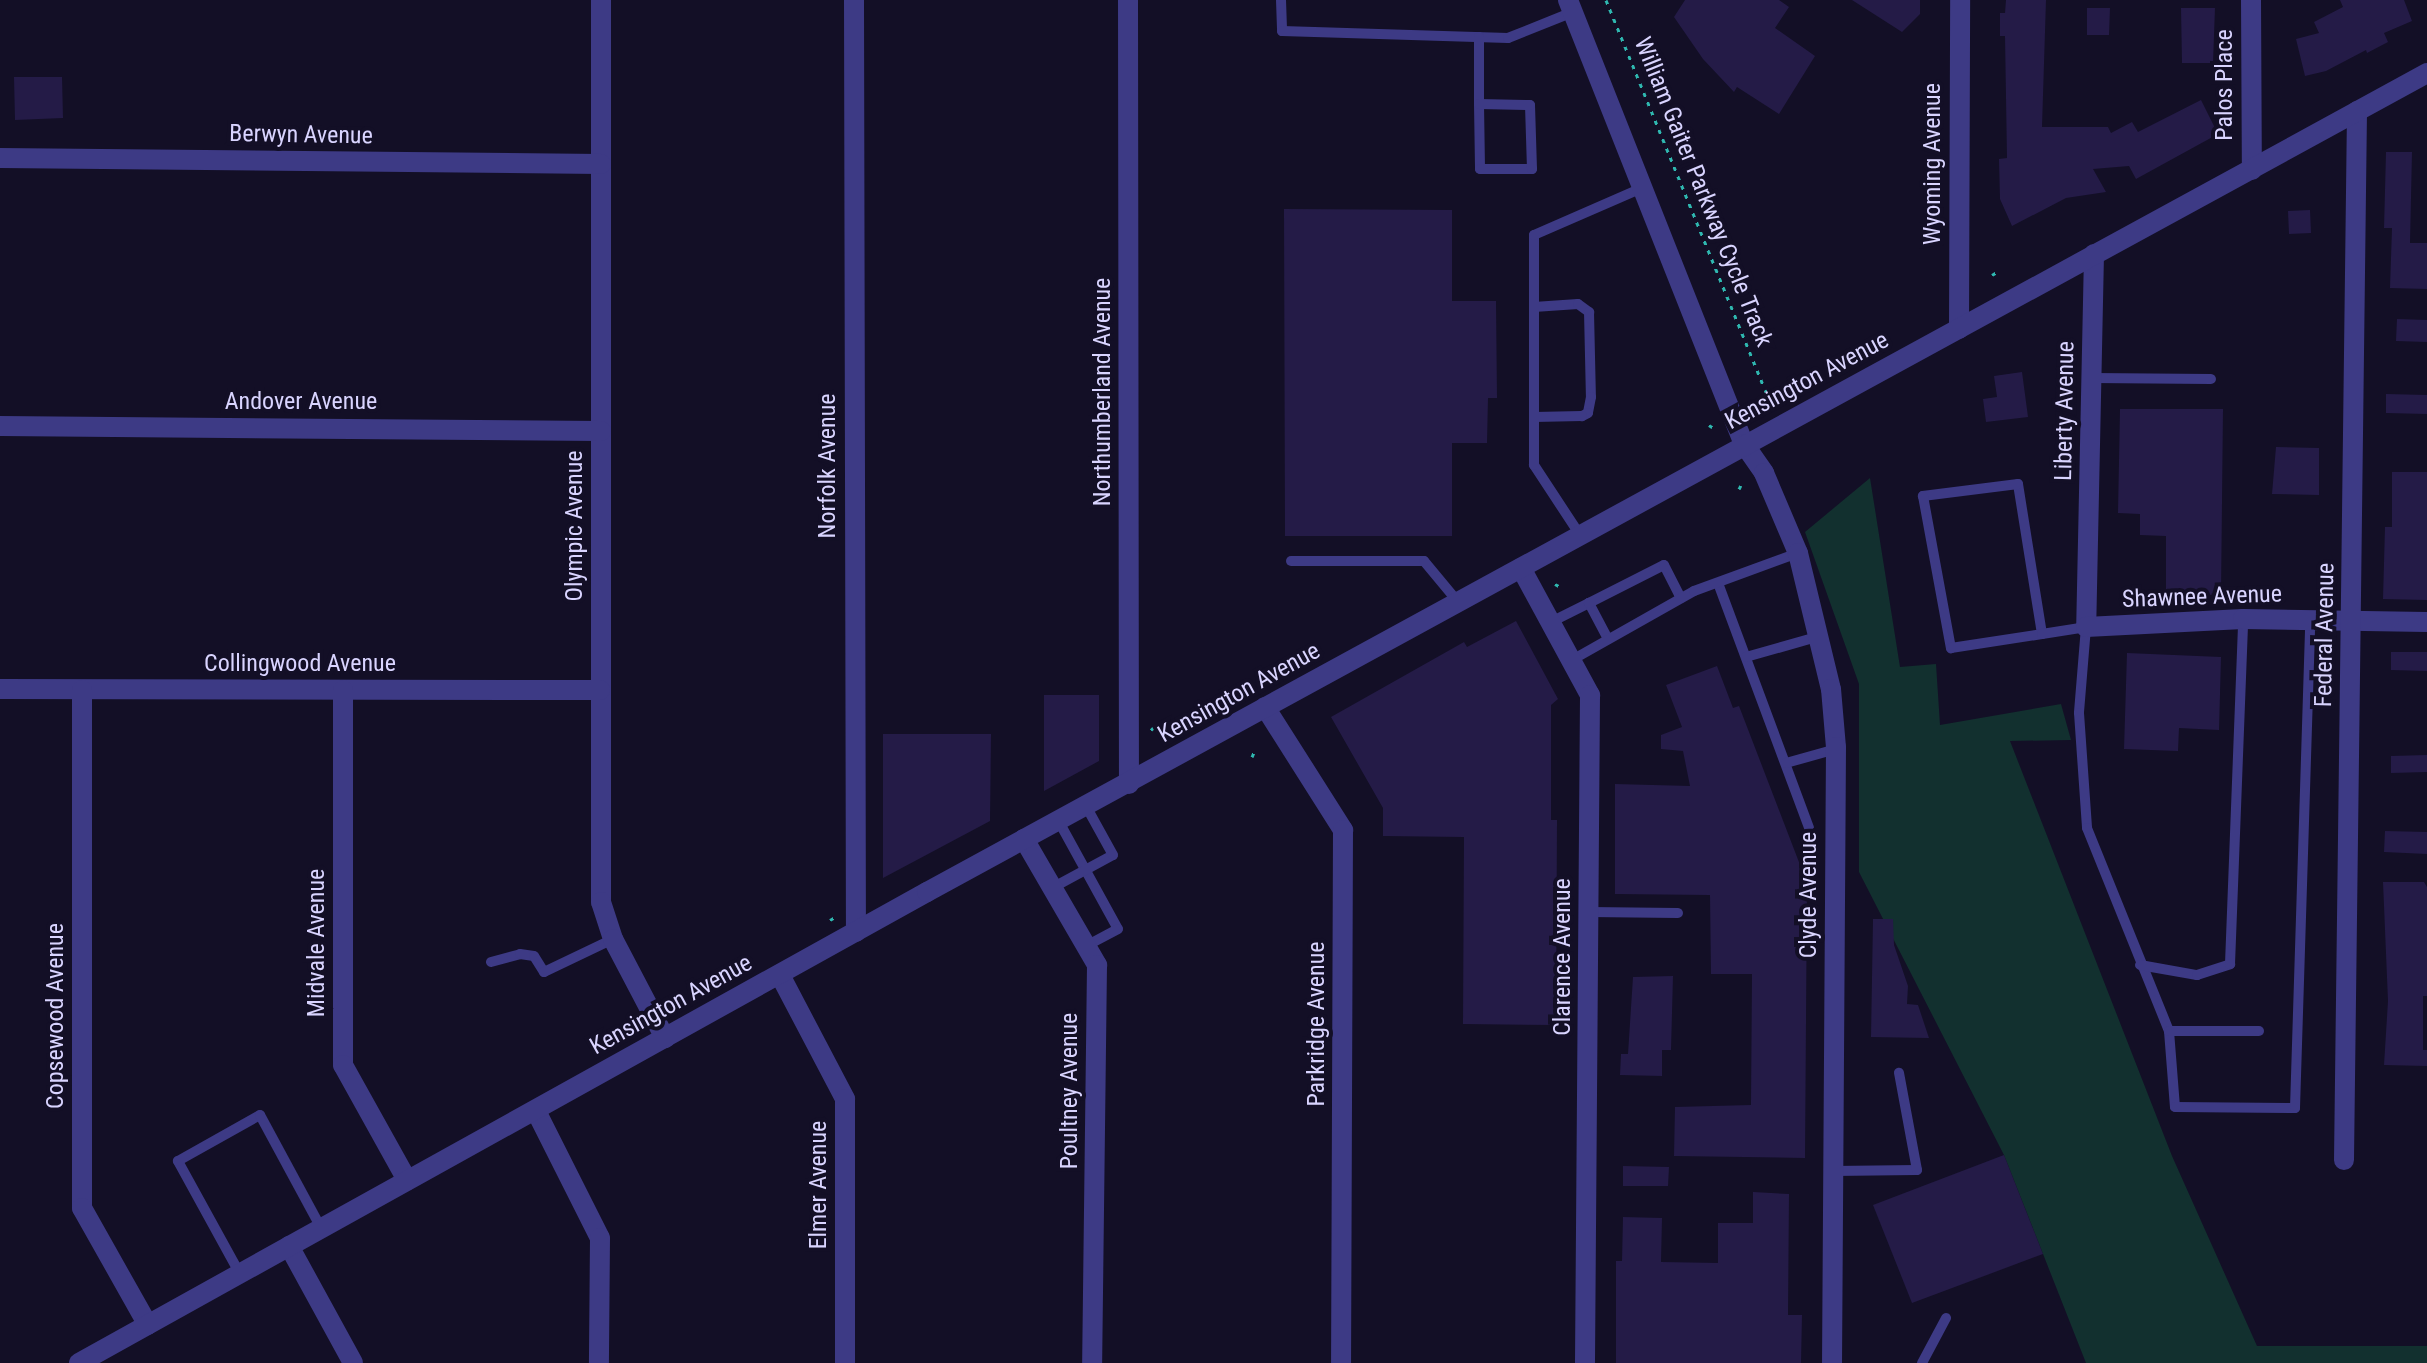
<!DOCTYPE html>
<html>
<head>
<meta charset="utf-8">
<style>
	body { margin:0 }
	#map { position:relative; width:2427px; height:1363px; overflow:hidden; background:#130f26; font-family:"Roboto Condensed",sans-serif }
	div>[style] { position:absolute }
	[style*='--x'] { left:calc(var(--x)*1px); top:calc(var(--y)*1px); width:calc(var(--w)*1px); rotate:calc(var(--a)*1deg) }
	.green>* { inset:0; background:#12302f }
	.building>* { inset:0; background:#241b47 }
	.path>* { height:3px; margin-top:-1.5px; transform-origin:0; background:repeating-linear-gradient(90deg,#2fb8b0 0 4px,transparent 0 10px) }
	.service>* { height:10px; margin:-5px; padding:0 5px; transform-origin:5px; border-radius:5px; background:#3d3a85 }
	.minor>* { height:20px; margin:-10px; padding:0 10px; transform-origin:10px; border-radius:10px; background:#3d3a85 }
	.tertiary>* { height:20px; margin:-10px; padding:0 10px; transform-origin:10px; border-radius:10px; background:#3d3a85 }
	span { translate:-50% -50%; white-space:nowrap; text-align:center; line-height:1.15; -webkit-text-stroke:8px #130f26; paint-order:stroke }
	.street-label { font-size:24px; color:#d9d4ff }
</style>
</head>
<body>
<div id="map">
	<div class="green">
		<i style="clip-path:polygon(1870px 478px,1900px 667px,1936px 664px,1940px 725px,2061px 704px,2071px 740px,2010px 741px,2172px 1156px,2257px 1346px,2427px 1346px,2427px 1363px,2086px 1363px,2004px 1155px,1859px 872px,1859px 684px,1805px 532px)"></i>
	</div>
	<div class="building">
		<i style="clip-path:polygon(1685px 0,1779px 0,1789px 7px,1775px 28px,1815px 56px,1779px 114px,1737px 87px,1734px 92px,1703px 59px,1674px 17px)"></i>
		<i style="clip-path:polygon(1852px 0,1920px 0,1920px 14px,1902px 32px)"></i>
		<i style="clip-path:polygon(2006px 0,2046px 0,2042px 127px,2108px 127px,2111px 133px,2132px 122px,2138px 132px,2201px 100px,2218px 134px,2136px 179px,2129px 166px,2093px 169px,2106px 192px,2066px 198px,2012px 226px,2000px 199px,1999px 159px,2007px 158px,2005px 36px,2000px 36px,2000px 13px,2005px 13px)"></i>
		<i style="clip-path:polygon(2340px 0,2404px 0,2412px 21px,2384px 33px,2388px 42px,2367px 53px,2366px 50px,2326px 71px,2305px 76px,2296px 39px,2319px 33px,2314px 22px,2343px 7px)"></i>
		<i style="clip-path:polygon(2087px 8px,2110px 8px,2109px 35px,2087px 35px)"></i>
		<i style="clip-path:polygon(2181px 8px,2215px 8px,2213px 63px,2182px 63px)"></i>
		<i style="clip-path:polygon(14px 77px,62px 77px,63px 118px,15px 120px)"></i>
		<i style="clip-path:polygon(2386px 152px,2412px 152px,2410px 243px,2427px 243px,2427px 289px,2390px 288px,2392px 228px,2384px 228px)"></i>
		<i style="clip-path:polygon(1284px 209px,1452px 210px,1452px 301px,1496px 301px,1497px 398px,1488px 398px,1487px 443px,1452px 443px,1452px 536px,1285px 536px)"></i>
		<i style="clip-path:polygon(2310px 210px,2311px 233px,2289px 234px,2288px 211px)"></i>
		<i style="clip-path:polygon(2397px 319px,2427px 320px,2427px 342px,2396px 341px)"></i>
		<i style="clip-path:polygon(2022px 372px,2028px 417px,1986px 422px,1983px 399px,1997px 397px,1994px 376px)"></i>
		<i style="clip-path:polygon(2386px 394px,2427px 395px,2427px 414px,2386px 413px)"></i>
		<i style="clip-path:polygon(2120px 409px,2223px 409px,2221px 595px,2166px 594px,2166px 536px,2140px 535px,2140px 514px,2118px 513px)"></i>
		<i style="clip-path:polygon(2276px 447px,2319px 448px,2319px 495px,2272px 494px)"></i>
		<i style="clip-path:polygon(2392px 472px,2427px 472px,2427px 600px,2383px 599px,2385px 527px,2392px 527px)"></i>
		<i style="clip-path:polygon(1516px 621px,1558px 699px,1551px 705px,1551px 820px,1557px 820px,1556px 1025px,1463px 1024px,1464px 837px,1383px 836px,1383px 808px,1331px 717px,1464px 642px,1467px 647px)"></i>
		<i style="clip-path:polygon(2391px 652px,2427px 652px,2427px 671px,2391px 670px)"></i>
		<i style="clip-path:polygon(2127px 653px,2221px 657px,2219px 730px,2179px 728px,2178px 751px,2124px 749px)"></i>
		<i style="clip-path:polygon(1717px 666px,1733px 708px,1739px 706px,1807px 883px,1805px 1158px,1674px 1156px,1675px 1107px,1751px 1105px,1752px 974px,1711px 974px,1710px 895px,1615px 894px,1615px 784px,1690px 786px,1683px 751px,1661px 749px,1661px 735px,1682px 727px,1666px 685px)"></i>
		<i style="clip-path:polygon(1044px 695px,1099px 695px,1099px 761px,1044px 791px)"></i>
		<i style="clip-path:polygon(883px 734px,991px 734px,990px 821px,883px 878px)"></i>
		<i style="clip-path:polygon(2427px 755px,2427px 772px,2391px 773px,2391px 756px)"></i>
		<i style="clip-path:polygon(2385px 831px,2427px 832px,2427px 854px,2384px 852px)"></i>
		<i style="clip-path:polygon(2383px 882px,2424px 882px,2427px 887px,2427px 996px,2423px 996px,2423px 1050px,2427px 1050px,2427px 1066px,2384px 1065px,2388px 1001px)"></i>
		<i style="clip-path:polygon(1873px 919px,1893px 919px,1894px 945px,1908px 986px,1907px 1004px,1918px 1005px,1929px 1038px,1871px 1037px)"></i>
		<i style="clip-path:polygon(1673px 976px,1671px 1050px,1662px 1050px,1662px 1076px,1620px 1075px,1621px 1054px,1628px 1054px,1633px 977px)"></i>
		<i style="clip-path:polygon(2004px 1155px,2043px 1254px,1912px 1303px,1873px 1205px)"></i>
		<i style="clip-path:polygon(1623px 1166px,1669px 1167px,1668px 1186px,1623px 1186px)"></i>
		<i style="clip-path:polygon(1753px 1192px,1789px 1194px,1788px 1315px,1802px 1315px,1801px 1363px,1616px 1363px,1616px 1261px,1622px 1261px,1623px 1217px,1662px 1218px,1661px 1262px,1718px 1263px,1718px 1223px,1753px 1223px)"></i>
	</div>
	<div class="path">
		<i style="--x:1606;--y:0;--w:424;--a:67.8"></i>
		<i style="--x:1766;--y:393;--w:5;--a:112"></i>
		<i style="--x:1992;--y:275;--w:6;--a:-31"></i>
		<i style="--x:1709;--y:425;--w:4;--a:34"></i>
		<i style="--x:1739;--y:489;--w:4;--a:-63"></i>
		<i style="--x:1555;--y:584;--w:4;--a:27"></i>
		<i style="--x:1151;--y:730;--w:4;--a:-45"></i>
		<i style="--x:1252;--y:757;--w:5;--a:-68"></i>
		<i style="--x:830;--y:920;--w:8;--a:-30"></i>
	</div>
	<div class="service">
		<i style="--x:1281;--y:0;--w:31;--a:88"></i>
		<i style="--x:1282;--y:31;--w:226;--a:1.8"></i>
		<i style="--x:1508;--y:38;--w:70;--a:-21.8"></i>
		<i style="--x:1479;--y:37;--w:67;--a:90"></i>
		<i style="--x:1479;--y:104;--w:65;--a:89.1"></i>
		<i style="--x:1480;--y:169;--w:52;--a:0"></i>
		<i style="--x:1532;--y:169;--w:64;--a:-91.8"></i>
		<i style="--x:1530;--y:105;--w:51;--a:-178.9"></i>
		<i style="--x:1534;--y:307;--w:44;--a:-3.9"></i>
		<i style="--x:1578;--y:304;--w:14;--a:36"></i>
		<i style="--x:1589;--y:312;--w:85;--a:88.7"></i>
		<i style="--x:1591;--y:397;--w:16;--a:101"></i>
		<i style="--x:1588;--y:413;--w:7;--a:153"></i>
		<i style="--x:1582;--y:416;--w:48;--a:178.8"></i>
		<i style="--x:2092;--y:378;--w:119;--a:0.5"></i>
		<i style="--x:1580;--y:535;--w:84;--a:-123.3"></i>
		<i style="--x:1534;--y:465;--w:230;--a:-90"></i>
		<i style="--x:1534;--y:235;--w:118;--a:-23.5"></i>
		<i style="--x:1291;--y:561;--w:133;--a:0"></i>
		<i style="--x:1424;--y:561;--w:53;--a:50.3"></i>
		<i style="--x:1718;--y:583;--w:261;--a:69.6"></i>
		<i style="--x:1551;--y:622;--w:42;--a:-26.6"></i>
		<i style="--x:2042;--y:634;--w:152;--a:-99.1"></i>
		<i style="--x:2018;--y:484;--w:96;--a:172.8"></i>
		<i style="--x:1923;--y:496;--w:155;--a:79.6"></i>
		<i style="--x:1951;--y:648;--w:92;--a:-8.7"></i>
		<i style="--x:2042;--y:634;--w:45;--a:-9"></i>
		<i style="--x:2086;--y:627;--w:86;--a:94.7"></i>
		<i style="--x:2079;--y:713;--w:115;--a:86"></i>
		<i style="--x:2087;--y:828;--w:219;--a:68"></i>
		<i style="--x:2169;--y:1031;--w:76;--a:85.5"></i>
		<i style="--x:2175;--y:1107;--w:120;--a:0.5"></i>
		<i style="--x:2295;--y:1108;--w:488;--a:-88.2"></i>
		<i style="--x:1608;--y:639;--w:41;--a:-117.8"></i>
		<i style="--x:1589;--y:603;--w:84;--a:-26.9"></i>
		<i style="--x:1664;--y:565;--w:37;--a:63"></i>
		<i style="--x:1746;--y:657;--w:77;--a:-15.8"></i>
		<i style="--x:1572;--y:660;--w:140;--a:-29.5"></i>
		<i style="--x:1694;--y:591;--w:111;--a:-20.1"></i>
		<i style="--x:1786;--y:763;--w:52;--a:-15.6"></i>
		<i style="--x:1058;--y:820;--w:124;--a:61.2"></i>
		<i style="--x:1118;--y:929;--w:36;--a:152"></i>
		<i style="--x:1052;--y:888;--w:69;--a:-28.4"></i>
		<i style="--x:1113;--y:855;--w:56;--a:-118.9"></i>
		<i style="--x:1589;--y:912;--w:89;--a:0.6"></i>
		<i style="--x:491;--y:962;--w:30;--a:-15"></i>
		<i style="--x:520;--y:954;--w:14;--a:8"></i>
		<i style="--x:534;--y:956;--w:19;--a:58"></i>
		<i style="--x:544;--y:972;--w:76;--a:-25.6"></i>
		<i style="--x:2140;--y:965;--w:58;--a:10"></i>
		<i style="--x:2197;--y:975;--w:35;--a:-18"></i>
		<i style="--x:2230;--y:964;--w:345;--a:-87.8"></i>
		<i style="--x:2169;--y:1031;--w:90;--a:0"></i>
		<i style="--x:1833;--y:1171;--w:84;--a:-0.7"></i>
		<i style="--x:1917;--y:1170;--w:99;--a:-100.5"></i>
		<i style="--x:240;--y:1274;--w:129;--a:-118.8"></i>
		<i style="--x:178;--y:1161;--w:94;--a:-29.3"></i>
		<i style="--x:260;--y:1115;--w:128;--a:61.6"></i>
		<i style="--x:1922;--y:1363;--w:51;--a:-61.9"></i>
	</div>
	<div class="minor">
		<i style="--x:601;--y:0;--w:902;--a:90"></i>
		<i style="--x:601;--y:902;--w:39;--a:72"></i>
		<i style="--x:613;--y:939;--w:112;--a:62.3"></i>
		<i style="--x:854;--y:0;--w:932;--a:89.88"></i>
		<i style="--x:1128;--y:0;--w:784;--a:89.93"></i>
		<i style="--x:1568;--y:0;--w:478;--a:68.4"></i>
		<i style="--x:1744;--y:444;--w:35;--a:55"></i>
		<i style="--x:1764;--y:473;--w:87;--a:67"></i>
		<i style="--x:1798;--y:553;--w:140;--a:76.4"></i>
		<i style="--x:1831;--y:689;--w:58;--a:85.1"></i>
		<i style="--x:1836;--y:747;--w:616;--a:90.37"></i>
		<i style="--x:2251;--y:0;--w:170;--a:89.7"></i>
		<i style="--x:0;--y:158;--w:601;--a:0.57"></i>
		<i style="--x:2094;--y:254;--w:373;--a:91.2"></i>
		<i style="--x:2086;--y:627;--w:157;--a:-2.9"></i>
		<i style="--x:2243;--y:619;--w:184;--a:0.9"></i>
		<i style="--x:1959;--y:329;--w:329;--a:-89.8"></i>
		<i style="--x:0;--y:426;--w:601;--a:0.48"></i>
		<i style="--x:1521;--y:568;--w:145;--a:61.5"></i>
		<i style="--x:1590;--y:695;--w:668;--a:90.43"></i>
		<i style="--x:0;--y:689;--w:600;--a:0.1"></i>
		<i style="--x:82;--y:690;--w:518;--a:90"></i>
		<i style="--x:82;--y:1208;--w:134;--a:60.6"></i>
		<i style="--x:343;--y:690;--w:375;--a:90"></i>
		<i style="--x:343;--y:1065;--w:132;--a:60.9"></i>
		<i style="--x:1265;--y:707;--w:146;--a:57.6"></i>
		<i style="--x:1343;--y:830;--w:533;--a:90.21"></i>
		<i style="--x:1024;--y:839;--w:146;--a:59.9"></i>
		<i style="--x:1097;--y:965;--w:398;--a:90.7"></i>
		<i style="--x:780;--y:975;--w:140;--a:62.3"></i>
		<i style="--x:845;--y:1099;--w:264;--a:90"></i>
		<i style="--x:536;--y:1111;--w:142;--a:63.3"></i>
		<i style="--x:600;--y:1238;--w:125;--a:90.5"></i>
		<i style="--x:2344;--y:1160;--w:1049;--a:-89.29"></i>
		<i style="--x:289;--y:1246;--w:133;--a:61.3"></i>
	</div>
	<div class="tertiary">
		<i style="--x:79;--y:1363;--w:970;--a:-29.05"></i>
		<i style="--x:927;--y:892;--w:1709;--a:-28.63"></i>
	</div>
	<div class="street-label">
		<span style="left:2225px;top:85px;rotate:-90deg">Palos Place</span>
		<span style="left:301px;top:135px;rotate:1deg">Berwyn Avenue</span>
		<span style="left:1933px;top:164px;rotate:-90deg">Wyoming Avenue</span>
		<span style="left:1703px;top:192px;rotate:68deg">William Gaiter Parkway Cycle Track</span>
		<span style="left:1807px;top:381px;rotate:-28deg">Kensington Avenue</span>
		<span style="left:1103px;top:392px;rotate:-90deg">Northumberland Avenue</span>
		<span style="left:301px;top:402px">Andover Avenue</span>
		<span style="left:2065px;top:411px;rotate:-89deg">Liberty Avenue</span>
		<span style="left:828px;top:466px;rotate:-90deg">Norfolk Avenue</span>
		<span style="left:575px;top:526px;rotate:-90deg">Olympic Avenue</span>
		<span style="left:2202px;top:597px;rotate:-2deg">Shawnee Avenue</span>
		<span style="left:2325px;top:635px;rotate:-89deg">Federal Avenue</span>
		<span style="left:300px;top:664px">Collingwood Avenue</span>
		<span style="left:1239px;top:693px;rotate:-29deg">Kensington Avenue</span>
		<span style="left:1809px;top:895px;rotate:-90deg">Clyde Avenue</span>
		<span style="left:317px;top:943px;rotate:-90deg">Midvale Avenue</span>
		<span style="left:1563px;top:957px;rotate:-90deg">Clarence Avenue</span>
		<span style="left:671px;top:1005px;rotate:-29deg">Kensington Avenue</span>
		<span style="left:56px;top:1016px;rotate:-90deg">Copsewood Avenue</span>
		<span style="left:1317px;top:1024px;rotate:-90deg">Parkridge Avenue</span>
		<span style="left:1070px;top:1091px;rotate:-90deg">Poultney Avenue</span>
		<span style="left:819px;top:1185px;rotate:-90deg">Elmer Avenue</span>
	</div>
</div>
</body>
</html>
